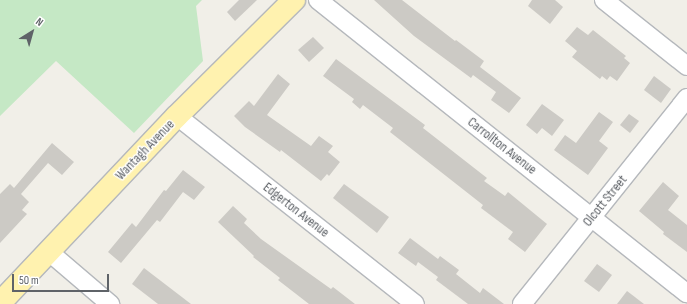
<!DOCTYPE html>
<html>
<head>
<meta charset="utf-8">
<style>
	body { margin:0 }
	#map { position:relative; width:687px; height:304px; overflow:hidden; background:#f1efe8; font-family:"Sofia Sans Condensed",sans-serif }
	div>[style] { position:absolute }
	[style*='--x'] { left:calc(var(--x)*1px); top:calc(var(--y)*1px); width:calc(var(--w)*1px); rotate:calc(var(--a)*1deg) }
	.green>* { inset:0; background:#c5e8c5 }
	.building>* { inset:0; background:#cccac5 }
	.roads { filter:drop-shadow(1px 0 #b5b8bc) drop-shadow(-1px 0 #b5b8bc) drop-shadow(0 1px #b5b8bc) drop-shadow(0 -1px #b5b8bc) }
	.minor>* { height:18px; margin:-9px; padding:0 9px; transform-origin:9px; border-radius:9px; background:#fff }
	.major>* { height:22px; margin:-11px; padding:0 11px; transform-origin:11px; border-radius:11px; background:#fff2af }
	span { translate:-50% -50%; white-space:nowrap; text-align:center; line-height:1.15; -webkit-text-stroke:3px #fff; paint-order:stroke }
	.street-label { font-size:14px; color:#5f6368 }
	.north { position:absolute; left:12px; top:12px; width:40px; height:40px; -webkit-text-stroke:3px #fff; paint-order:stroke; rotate:37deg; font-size:11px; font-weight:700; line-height:16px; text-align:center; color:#5f6368 }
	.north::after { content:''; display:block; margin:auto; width:14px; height:18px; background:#5f6368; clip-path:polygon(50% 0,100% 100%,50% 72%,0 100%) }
	.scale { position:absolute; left:12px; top:274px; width:97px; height:18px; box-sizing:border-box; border:2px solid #5f6368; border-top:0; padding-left:5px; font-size:12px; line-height:14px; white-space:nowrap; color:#5f6368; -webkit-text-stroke:3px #fff; paint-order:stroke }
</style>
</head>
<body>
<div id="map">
	<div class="green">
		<i style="clip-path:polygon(0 0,202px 0,196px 6px,203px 61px,134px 133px,56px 61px,0 116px)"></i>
	</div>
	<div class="building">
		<i style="clip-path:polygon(239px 0,257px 0,235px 21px,227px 12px)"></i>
		<i style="clip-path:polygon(374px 0,402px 0,455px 41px,456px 40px,484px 61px,480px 67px,521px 98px,509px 113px,491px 100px,496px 92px,473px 75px,471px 78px,414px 36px)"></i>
		<i style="clip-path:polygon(532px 0,555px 0,563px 7px,550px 24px,528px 6px)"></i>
		<i style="clip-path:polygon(577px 27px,588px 35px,593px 30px,626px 56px,624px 58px,630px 63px,617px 81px,610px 76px,607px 80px,602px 76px,600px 79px,572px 57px,577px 51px,565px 41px)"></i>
		<i style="clip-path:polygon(313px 37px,324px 48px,309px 62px,298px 50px)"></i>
		<i style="clip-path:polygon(336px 59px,425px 125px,423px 128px,487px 178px,484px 181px,505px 196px,508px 192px,547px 224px,525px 252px,508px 239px,513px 232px,481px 208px,483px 205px,390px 132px,393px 128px,363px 105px,360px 109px,352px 102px,354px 99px,323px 76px)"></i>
		<i style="clip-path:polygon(278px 74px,290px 84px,267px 115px,311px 146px,319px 136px,333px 146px,328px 152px,340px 162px,329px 176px,327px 174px,321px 181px,281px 150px,280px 152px,245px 127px,234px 116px,249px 101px,254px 106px)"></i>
		<i style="clip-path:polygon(654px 76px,671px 89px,661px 103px,644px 90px)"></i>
		<i style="clip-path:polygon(542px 104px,564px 120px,552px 136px,542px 128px,537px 134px,526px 125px)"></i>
		<i style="clip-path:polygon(599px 112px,613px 122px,599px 141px,608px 148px,588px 175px,554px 150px,565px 135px,576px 143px)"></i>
		<i style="clip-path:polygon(629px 114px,639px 121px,630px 133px,620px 125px)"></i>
		<i style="clip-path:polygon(52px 143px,74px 162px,62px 175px,48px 163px,21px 194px,29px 202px,22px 210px,27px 214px,0 243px,0 194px,10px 184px,14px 188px)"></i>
		<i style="clip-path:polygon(183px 170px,205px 187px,194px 200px,183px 192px,160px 222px,157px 220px,121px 263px,108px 252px,132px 223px,136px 227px,164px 190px,166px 191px)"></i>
		<i style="clip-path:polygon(663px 182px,679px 196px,668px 210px,687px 225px,687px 252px,663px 234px,664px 232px,639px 211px)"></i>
		<i style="clip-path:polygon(344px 184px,389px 217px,377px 233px,333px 198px)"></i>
		<i style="clip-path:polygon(233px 206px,247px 219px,244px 223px,261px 239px,331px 289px,333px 287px,355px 304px,309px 304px,278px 280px,280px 278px,253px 257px,254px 256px,218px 222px)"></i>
		<i style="clip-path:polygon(410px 238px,438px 259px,440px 256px,459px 270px,456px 274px,480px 293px,483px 288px,504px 304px,468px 304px,436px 280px,438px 277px,418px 262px,416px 266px,398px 253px)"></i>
		<i style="clip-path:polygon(597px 264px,612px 275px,599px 292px,584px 281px)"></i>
		<i style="clip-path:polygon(144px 268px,191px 304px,158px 304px,132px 284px)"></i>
		<i style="clip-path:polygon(627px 291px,644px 304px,617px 304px)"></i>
	</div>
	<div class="roads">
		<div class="minor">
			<i style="--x:318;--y:0;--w:471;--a:38.5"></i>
			<i style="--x:604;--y:0;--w:106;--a:38.5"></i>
			<i style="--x:177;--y:116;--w:303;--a:38.3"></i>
			<i style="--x:48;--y:251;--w:82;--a:40.5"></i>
			<i style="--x:522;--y:304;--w:264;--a:-51.3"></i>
		</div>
		<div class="major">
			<i style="--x:0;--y:303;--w:257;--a:-46.6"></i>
			<i style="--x:177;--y:116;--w:165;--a:-44.8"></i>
		</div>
	</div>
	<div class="street-label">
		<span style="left:502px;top:146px;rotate:38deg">Carrollton Avenue</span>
		<span style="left:145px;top:150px;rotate:-46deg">Wantagh Avenue</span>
		<span style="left:605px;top:201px;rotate:-51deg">Olcott Street</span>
		<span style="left:296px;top:210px;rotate:38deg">Edgerton Avenue</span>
	</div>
	<div class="north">N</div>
	<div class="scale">50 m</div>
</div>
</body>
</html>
